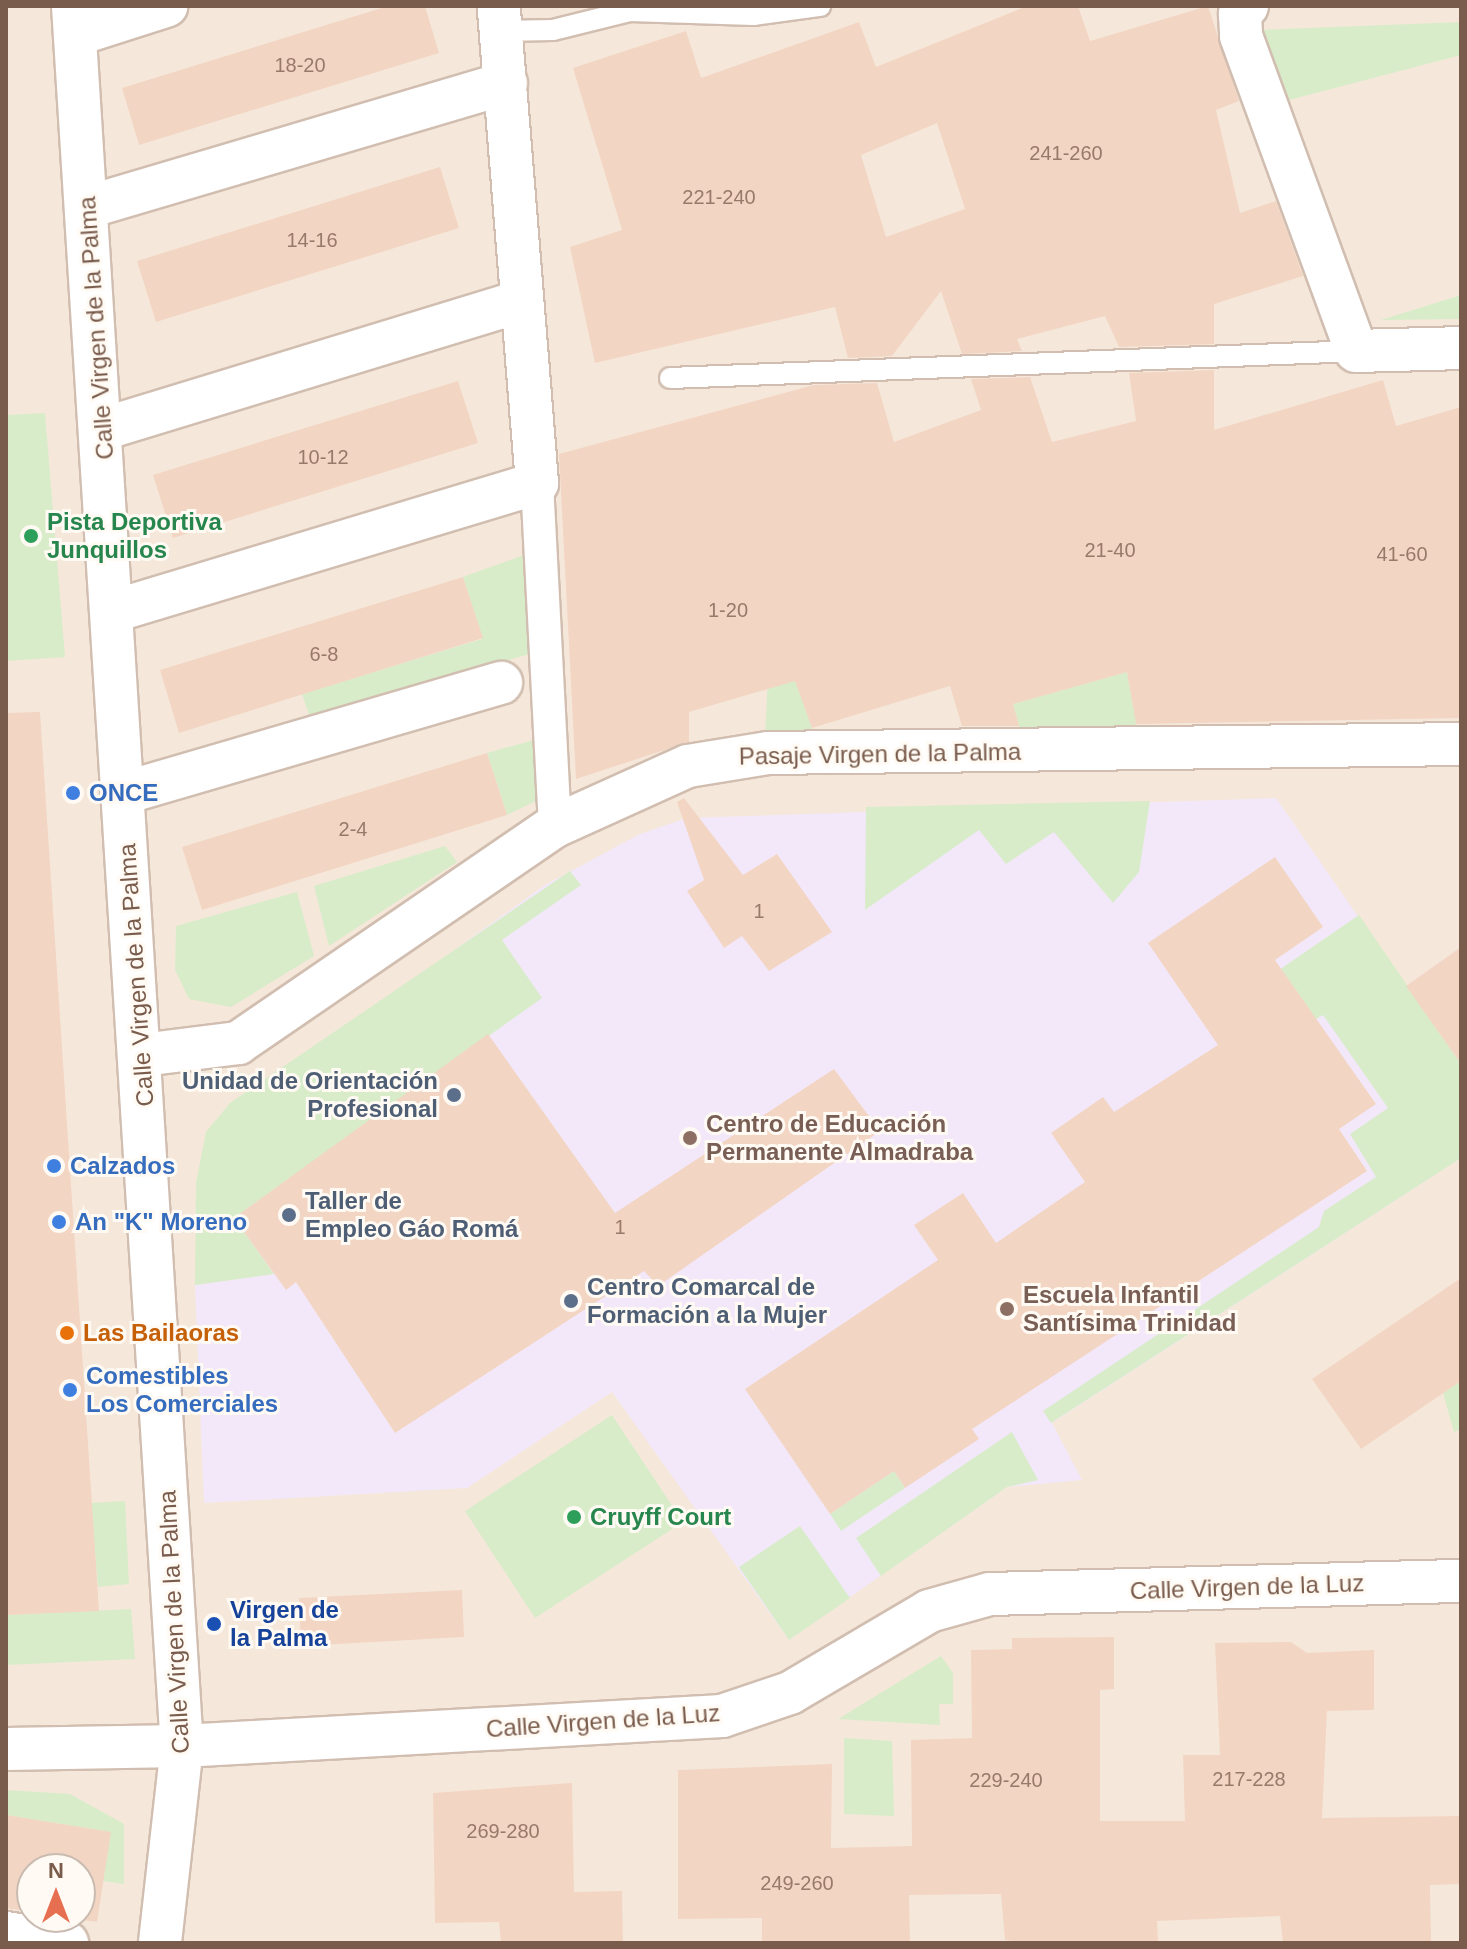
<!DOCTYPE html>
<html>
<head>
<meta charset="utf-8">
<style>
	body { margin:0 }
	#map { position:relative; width:1467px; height:1949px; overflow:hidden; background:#fdf6ec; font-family:Arial,sans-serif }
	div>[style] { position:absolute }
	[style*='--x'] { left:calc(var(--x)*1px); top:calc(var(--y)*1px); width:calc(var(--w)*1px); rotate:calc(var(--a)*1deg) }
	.residential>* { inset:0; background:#f5e8da }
	.education>* { inset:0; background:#f3e8fa }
	.green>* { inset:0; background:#d8ecc9 }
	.building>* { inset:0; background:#f3d5c3 }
	.roads { filter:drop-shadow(2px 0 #d1beb0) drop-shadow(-2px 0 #d1beb0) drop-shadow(0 2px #d1beb0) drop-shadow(0 -2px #d1beb0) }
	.service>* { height:20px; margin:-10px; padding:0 10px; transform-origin:10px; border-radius:10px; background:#fff }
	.pedestrian>* { height:32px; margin:-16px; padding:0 16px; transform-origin:16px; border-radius:16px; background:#fff }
	.minor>* { height:42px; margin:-21px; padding:0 21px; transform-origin:21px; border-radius:21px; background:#fff }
	.dots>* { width:22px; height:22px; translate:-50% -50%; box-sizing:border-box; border:4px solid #fffaf3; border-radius:50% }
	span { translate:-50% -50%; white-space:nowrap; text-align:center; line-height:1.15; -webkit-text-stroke:6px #fffaf3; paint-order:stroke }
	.number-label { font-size:20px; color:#987a6a }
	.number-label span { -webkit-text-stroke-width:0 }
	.street-label { font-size:24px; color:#7a5c4d }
	.leisure-label { font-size:24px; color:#27864d; font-weight:700 }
	.left { translate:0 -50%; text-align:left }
	.shop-label { font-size:24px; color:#366cbe; font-weight:700 }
	.service-label { font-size:24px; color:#4e5e75; font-weight:700 }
	.right { translate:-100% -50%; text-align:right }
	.education-label { font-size:24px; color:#785e54; font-weight:700 }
	.food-label { font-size:24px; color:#c56008; font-weight:700 }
	.transit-label { font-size:24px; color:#164399; font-weight:700 }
	.frame { position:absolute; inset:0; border:8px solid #7a5c4d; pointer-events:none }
	.north { position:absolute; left:16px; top:1853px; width:80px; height:80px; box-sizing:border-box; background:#fffaf3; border:2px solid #cabbb1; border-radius:50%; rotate:0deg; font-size:22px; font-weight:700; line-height:32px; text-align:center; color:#7a5c4d }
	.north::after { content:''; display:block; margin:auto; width:28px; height:36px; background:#e76f51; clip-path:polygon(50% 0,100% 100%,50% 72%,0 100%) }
</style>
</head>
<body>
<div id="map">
	<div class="residential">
		<i style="clip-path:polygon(evenodd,6px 6px,1461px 6px,1461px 1943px,6px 1943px,6px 6px,32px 1869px,80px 1869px,80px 1917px,32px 1917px,32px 1869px)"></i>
	</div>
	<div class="education">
		<i style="clip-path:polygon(1276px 798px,1406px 986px,1461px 947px,1461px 1158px,1052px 1423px,1082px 1480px,1007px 1487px,789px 1640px,612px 1392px,467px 1488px,204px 1503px,195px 1285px,274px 1274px,234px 1218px,457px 948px,545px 885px,640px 834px,687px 818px)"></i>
	</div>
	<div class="green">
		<i style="clip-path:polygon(1461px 22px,1461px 55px,1289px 100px,1260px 30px)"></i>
		<i style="clip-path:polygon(1461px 295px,1461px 319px,1381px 320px)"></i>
		<i style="clip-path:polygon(45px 413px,65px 657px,6px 661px,6px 415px)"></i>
		<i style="clip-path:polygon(524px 555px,533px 653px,310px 718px,302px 694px,482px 639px,463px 577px)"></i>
		<i style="clip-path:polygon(788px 659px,814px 734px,765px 734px,769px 662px)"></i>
		<i style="clip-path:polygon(1127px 672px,1137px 728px,1020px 730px,1013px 704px)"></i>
		<i style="clip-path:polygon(541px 738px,546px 796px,507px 815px,487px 753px)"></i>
		<i style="clip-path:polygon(1150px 801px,1139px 872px,1113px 903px,1054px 832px,1006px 864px,979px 830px,865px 910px,866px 807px)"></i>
		<i style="clip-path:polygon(445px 846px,457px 862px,329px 946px,314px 886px)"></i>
		<i style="clip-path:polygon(570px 871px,581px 885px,502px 940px,542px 998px,234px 1218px,274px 1274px,195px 1285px,196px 1183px,206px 1132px,230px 1103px)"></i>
		<i style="clip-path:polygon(297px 892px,314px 956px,231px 1007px,189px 999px,175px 970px,176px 926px)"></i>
		<i style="clip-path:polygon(1359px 915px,1461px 1064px,1461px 1158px,1051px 1423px,1043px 1411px,1319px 1227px,1324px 1211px,1376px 1177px,1350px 1134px,1388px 1108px,1323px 1015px,1280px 1040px,1247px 992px)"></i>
		<i style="clip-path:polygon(1461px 1381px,1461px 1429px,1454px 1432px,1443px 1393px)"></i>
		<i style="clip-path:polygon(612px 1415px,683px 1522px,535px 1618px,465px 1511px)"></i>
		<i style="clip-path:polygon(1012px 1432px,1038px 1480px,1007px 1487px,881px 1576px,856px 1538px)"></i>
		<i style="clip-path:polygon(894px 1471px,905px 1488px,841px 1531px,830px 1514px)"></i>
		<i style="clip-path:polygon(125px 1501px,129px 1584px,98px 1587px,91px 1503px)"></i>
		<i style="clip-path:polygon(800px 1526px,850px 1598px,789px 1640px,739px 1567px)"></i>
		<i style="clip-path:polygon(131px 1609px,135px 1659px,6px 1665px,6px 1615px)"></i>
		<i style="clip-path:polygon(941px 1656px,953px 1673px,953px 1704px,939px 1704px,940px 1725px,838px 1719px)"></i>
		<i style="clip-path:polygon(844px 1738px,892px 1741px,894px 1816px,844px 1814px)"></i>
		<i style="clip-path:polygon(6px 1790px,70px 1794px,124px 1824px,124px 1884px,103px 1881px,110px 1832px,6px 1815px)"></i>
	</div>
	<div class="building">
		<i style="clip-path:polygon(388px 6px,425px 6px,439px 53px,139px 145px,122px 88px)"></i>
		<i style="clip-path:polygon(evenodd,1027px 6px,1078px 6px,1090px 41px,1208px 6px,1239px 101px,1216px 110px,1240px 213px,1276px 201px,1303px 276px,1214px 304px,1214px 344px,1119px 347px,1105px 316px,1017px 339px,1022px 351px,962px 354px,941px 291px,892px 356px,848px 358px,835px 307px,595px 363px,570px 247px,622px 230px,573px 68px,686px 31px,701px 78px,859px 22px,876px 67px,1027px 6px,937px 123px,965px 209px,886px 237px,861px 155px,937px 123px)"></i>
		<i style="clip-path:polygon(440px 167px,459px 228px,156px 322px,137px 261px)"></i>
		<i style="clip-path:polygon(1214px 370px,1214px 430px,1383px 380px,1396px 426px,1461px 407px,1461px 718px,1136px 724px,1127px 672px,1013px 704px,1019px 726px,962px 726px,950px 686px,812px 728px,795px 681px,689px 712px,689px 742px,576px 779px,559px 454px,814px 385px,877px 383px,894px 442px,981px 410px,971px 379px,1030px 377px,1052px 442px,1136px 421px,1129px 373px)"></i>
		<i style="clip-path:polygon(458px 381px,478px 443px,173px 538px,153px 475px)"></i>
		<i style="clip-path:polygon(463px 577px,483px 638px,179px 733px,160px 670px)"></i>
		<i style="clip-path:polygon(40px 712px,99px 1611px,6px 1615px,6px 713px)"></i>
		<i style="clip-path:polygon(487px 753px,507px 815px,202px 910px,182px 847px)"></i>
		<i style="clip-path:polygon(684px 798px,743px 875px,777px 854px,832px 932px,769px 971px,742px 936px,724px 948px,687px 891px,704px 880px,677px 802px)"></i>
		<i style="clip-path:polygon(1275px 857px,1323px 927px,1275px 960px,1376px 1104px,1339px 1129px,1367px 1171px,972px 1429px,979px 1439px,905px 1488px,894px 1471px,830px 1514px,745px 1389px,938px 1260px,914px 1225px,963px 1193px,996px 1243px,1085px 1182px,1051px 1133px,1103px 1097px,1114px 1112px,1218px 1045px,1148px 943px)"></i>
		<i style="clip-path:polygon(1461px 947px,1461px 1064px,1406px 986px)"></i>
		<i style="clip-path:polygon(488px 1034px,615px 1213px,834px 1069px,880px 1131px,658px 1286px,644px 1271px,395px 1433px,296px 1282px,286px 1290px,234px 1218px)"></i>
		<i style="clip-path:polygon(1461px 1278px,1461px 1381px,1361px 1449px,1312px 1379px)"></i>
		<i style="clip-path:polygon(462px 1590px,464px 1637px,301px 1646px,299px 1598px)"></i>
		<i style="clip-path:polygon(1114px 1637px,1114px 1689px,1100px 1690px,1100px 1821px,1185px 1821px,1183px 1755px,1220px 1755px,1215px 1643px,1291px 1642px,1307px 1653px,1374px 1650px,1374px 1710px,1327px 1711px,1322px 1818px,1461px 1816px,1461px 1884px,1430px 1885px,1431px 1941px,1283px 1943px,1280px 1916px,1157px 1921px,1158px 1943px,1030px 1943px,1005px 1940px,1001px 1894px,909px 1895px,910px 1943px,762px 1943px,762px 1918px,678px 1919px,678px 1770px,832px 1764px,831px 1848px,912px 1846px,911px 1740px,972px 1738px,971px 1650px,1012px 1649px,1012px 1638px)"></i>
		<i style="clip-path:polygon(572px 1783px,574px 1892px,622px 1891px,623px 1943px,501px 1943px,499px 1922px,435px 1923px,433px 1793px)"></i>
		<i style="clip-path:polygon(6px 1815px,111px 1832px,97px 1922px,63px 1917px,80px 1917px,80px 1869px,32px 1869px,32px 1912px,6px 1908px)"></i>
	</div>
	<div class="roads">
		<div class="service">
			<i style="--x:501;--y:31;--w:52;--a:-1.1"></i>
			<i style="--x:553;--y:30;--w:79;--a:-13.9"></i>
			<i style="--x:630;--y:11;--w:123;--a:1.9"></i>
			<i style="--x:753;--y:15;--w:68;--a:-7.7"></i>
			<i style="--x:670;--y:378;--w:687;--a:-2.25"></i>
		</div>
		<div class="pedestrian">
			<i style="--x:537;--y:483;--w:343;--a:87"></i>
		</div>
		<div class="minor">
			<i style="--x:73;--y:6;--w:1743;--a:86.42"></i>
			<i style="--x:182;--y:1746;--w:198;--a:96.4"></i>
			<i style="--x:1247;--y:6;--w:11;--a:131"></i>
			<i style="--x:1240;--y:14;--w:22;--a:87"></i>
			<i style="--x:1241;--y:36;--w:335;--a:69.9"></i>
			<i style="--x:1356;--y:351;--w:105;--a:-1.6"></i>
			<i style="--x:75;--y:35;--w:96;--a:-17.7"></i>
			<i style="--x:88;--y:207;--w:436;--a:-16.5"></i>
			<i style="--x:103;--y:429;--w:437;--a:-17"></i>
			<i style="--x:114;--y:611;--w:442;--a:-16.8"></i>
			<i style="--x:537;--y:483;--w:479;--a:-94.6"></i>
			<i style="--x:124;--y:793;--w:393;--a:-16.3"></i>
			<i style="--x:142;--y:1055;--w:97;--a:-7.1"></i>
			<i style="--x:238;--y:1043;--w:384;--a:-34.4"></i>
			<i style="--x:555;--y:826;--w:146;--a:-24.3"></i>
			<i style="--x:688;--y:766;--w:81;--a:-9.2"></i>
			<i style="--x:768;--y:753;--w:693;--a:-0.74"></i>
			<i style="--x:6;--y:1749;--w:176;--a:-1"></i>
			<i style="--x:182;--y:1746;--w:541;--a:-3.18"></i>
			<i style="--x:722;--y:1716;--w:72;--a:-18.7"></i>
			<i style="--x:790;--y:1693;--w:161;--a:-30.5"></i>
			<i style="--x:929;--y:1611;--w:63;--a:-15.6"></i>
			<i style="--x:990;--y:1594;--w:471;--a:-1.6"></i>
			<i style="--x:6;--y:1933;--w:62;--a:9.3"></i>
		</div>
	</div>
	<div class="dots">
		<i style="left:31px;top:536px;background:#2e9e5b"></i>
		<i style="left:73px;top:793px;background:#3f7fe0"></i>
		<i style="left:454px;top:1095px;background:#5c6f8a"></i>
		<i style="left:690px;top:1138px;background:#8d6e63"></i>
		<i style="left:54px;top:1166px;background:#3f7fe0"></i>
		<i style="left:289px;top:1215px;background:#5c6f8a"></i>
		<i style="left:59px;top:1222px;background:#3f7fe0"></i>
		<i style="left:571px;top:1301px;background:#5c6f8a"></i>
		<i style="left:1007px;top:1309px;background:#8d6e63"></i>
		<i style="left:67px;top:1333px;background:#e8710a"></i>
		<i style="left:70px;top:1390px;background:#3f7fe0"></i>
		<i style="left:574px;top:1517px;background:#2e9e5b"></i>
		<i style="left:214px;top:1624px;background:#1a4fb4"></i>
	</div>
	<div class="number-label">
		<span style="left:300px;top:65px">18-20</span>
		<span style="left:1066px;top:153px">241-260</span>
		<span style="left:719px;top:197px">221-240</span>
		<span style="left:312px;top:240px">14-16</span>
		<span style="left:323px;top:457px">10-12</span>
		<span style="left:1110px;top:550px">21-40</span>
		<span style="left:1402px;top:554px">41-60</span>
		<span style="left:728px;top:610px">1-20</span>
		<span style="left:324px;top:654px">6-8</span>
		<span style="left:353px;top:829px">2-4</span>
		<span style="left:759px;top:911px">1</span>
		<span style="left:620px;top:1227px">1</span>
		<span style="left:1249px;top:1779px">217-228</span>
		<span style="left:1006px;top:1780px">229-240</span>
		<span style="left:503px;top:1831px">269-280</span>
		<span style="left:797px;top:1883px">249-260</span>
	</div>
	<div class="street-label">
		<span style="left:96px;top:328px;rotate:-94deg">Calle Virgen de la Palma</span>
		<span style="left:880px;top:754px;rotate:-1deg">Pasaje Virgen de la Palma</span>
		<span style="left:136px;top:975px;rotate:-94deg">Calle Virgen de la Palma</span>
		<span style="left:1247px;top:1587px;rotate:-2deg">Calle Virgen de la Luz</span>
		<span style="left:174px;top:1622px;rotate:-93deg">Calle Virgen de la Palma</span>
		<span style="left:603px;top:1721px;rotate:-4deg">Calle Virgen de la Luz</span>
	</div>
	<div class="leisure-label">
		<span class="left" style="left:47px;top:536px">Pista Deportiva<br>Junquillos</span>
		<span class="left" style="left:590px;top:1517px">Cruyff Court</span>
	</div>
	<div class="shop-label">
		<span class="left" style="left:89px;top:793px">ONCE</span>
		<span class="left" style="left:70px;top:1166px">Calzados</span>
		<span class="left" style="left:75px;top:1222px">An "K" Moreno</span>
		<span class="left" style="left:86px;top:1390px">Comestibles<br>Los Comerciales</span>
	</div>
	<div class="service-label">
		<span class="right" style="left:438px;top:1095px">Unidad de Orientación<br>Profesional</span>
		<span class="left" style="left:305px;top:1215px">Taller de<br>Empleo Gáo Romá</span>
		<span class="left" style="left:587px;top:1301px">Centro Comarcal de<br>Formación a la Mujer</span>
	</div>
	<div class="education-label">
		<span class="left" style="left:706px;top:1138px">Centro de Educación<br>Permanente Almadraba</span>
		<span class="left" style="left:1023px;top:1309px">Escuela Infantil<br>Santísima Trinidad</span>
	</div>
	<div class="food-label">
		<span class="left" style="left:83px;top:1333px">Las Bailaoras</span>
	</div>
	<div class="transit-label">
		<span class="left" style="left:230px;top:1624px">Virgen de<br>la Palma</span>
	</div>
	<div class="frame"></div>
	<div class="north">N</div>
</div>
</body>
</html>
